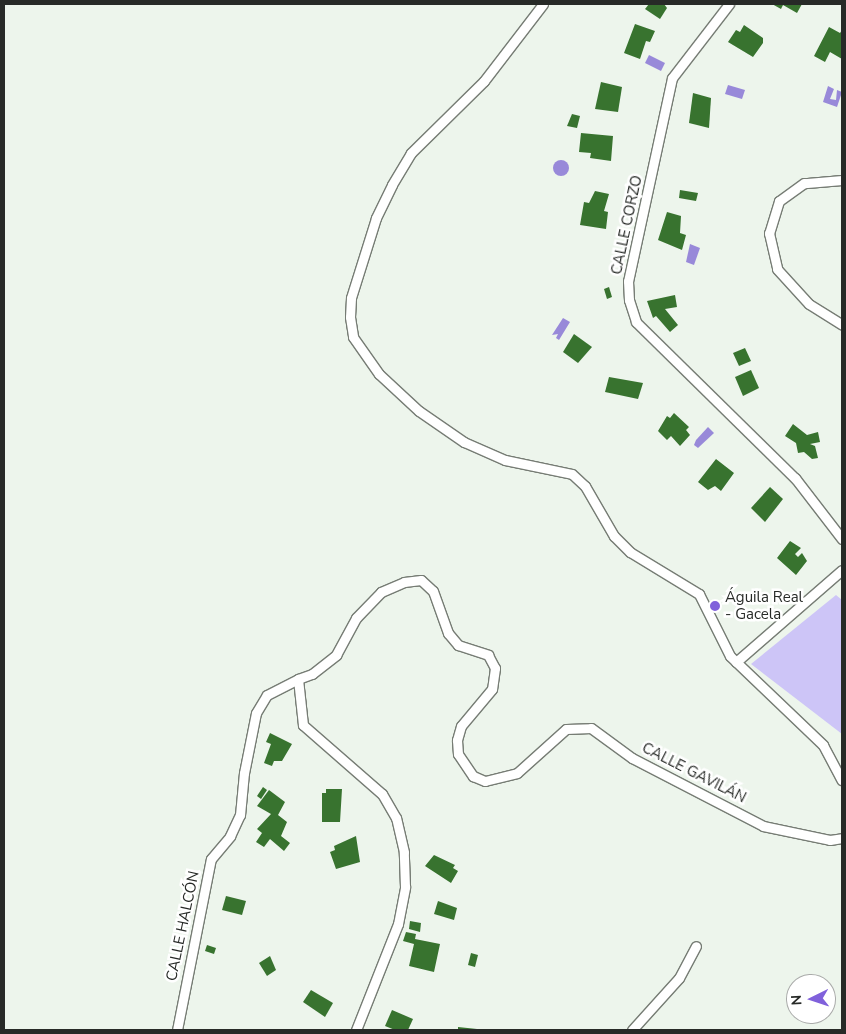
<!DOCTYPE html>
<html>
<head>
<meta charset="utf-8">
<style>
	body { margin:0 }
	#map { position:relative; width:846px; height:1034px; overflow:hidden; background:#edf5ec; font-family:"Nunito Sans",sans-serif }
	div>[style] { position:absolute }
	[style*='--x'] { left:calc(var(--x)*1px); top:calc(var(--y)*1px); width:calc(var(--w)*1px); rotate:calc(var(--a)*1deg) }
	.green>* { inset:0; background:#cdc5f7 }
	.water>* { inset:0; background:#9889d9 }
	.round { border-radius:50% }
	.building>* { inset:0; background:#38732f }
	.roads { filter:drop-shadow(1px 0 #767c74) drop-shadow(-1px 0 #767c74) drop-shadow(0 1px #767c74) drop-shadow(0 -1px #767c74) }
	.street>* { height:9px; margin:-4.5px; padding:0 4.5px; transform-origin:4.5px; border-radius:4.5px; background:#fff }
	.dots>* { width:14px; height:14px; translate:-50% -50%; box-sizing:border-box; border:2px solid #fff; border-radius:50% }
	span { translate:-50% -50%; white-space:nowrap; text-align:center; line-height:1.15; -webkit-text-stroke:5px #fff; paint-order:stroke }
	.street-label { font-size:15px; color:#272a27 }
	.poi-label { font-size:15px; color:#272a27 }
	.left { translate:0 -50%; text-align:left }
	.frame { position:absolute; inset:0; border:5px solid #272a27; pointer-events:none }
	.north { position:absolute; left:786px; top:974px; width:50px; height:50px; box-sizing:border-box; background:#fff; border:1px solid #a9aaa9; border-radius:50%; rotate:266deg; font-size:14px; font-weight:700; line-height:20px; text-align:center; color:#272a27 }
	.north::after { content:''; display:block; margin:auto; width:18px; height:22px; background:#8061db; clip-path:polygon(50% 0,100% 100%,50% 72%,0 100%) }
</style>
</head>
<body>
<div id="map">
	<div class="green">
		<i style="clip-path:polygon(836px 595px,842px 600px,842px 734px,751px 664px)"></i>
	</div>
	<div class="water">
		<i style="clip-path:polygon(649px 55px,665px 63px,661px 71px,645px 63px)"></i>
		<i style="clip-path:polygon(728px 85px,745px 90px,742px 99px,725px 94px)"></i>
		<i style="clip-path:polygon(828px 86px,834px 89px,830px 99px,836px 100px,837px 90px,842px 92px,837px 107px,823px 102px)"></i>
		<i class="round" style="left:553px;top:160px;width:16px;height:16px"></i>
		<i style="clip-path:polygon(690px 244px,700px 248px,694px 265px,686px 262px)"></i>
		<i style="clip-path:polygon(563px 318px,570px 322px,559px 340px,556px 338px,558px 334px,552px 335px)"></i>
		<i style="clip-path:polygon(708px 427px,714px 433px,698px 448px,694px 445px,696px 440px)"></i>
	</div>
	<div class="building">
		<i style="clip-path:polygon(649px 4px,664px 4px,667px 8px,660px 19px,645px 9px)"></i>
		<i style="clip-path:polygon(772px 4px,802px 4px,797px 13px,783px 5px,781px 9px)"></i>
		<i style="clip-path:polygon(635px 24px,655px 31px,650px 42px,646px 41px,640px 59px,624px 53px)"></i>
		<i style="clip-path:polygon(744px 25px,763px 38px,763px 43px,753px 57px,728px 42px,736px 30px,740px 32px)"></i>
		<i style="clip-path:polygon(829px 27px,840px 33px,842px 30px,842px 59px,830px 52px,825px 62px,814px 56px)"></i>
		<i style="clip-path:polygon(601px 82px,622px 87px,618px 112px,595px 109px)"></i>
		<i style="clip-path:polygon(693px 93px,711px 98px,709px 128px,689px 123px)"></i>
		<i style="clip-path:polygon(572px 114px,580px 116px,577px 128px,567px 126px)"></i>
		<i style="clip-path:polygon(581px 133px,613px 136px,611px 161px,590px 158px,591px 153px,579px 152px)"></i>
		<i style="clip-path:polygon(680px 190px,698px 193px,696px 201px,679px 198px)"></i>
		<i style="clip-path:polygon(595px 191px,609px 194px,604px 211px,608px 212px,606px 229px,580px 225px,584px 202px,589px 203px)"></i>
		<i style="clip-path:polygon(667px 212px,681px 216px,680px 233px,686px 235px,682px 250px,658px 240px)"></i>
		<i style="clip-path:polygon(609px 287px,612px 297px,607px 299px,604px 289px)"></i>
		<i style="clip-path:polygon(675px 295px,677px 307px,665px 309px,678px 325px,670px 332px,656px 316px,653px 318px,647px 301px)"></i>
		<i style="clip-path:polygon(574px 334px,592px 347px,578px 363px,563px 352px)"></i>
		<i style="clip-path:polygon(745px 348px,751px 361px,739px 366px,733px 353px)"></i>
		<i style="clip-path:polygon(751px 370px,759px 388px,743px 396px,735px 377px)"></i>
		<i style="clip-path:polygon(609px 377px,643px 383px,638px 399px,605px 392px)"></i>
		<i style="clip-path:polygon(674px 413px,689px 427px,686px 430px,690px 435px,680px 446px,671px 436px,667px 440px,658px 431px,667px 416px,670px 418px)"></i>
		<i style="clip-path:polygon(793px 424px,807px 435px,818px 432px,820px 442px,810px 444px,815px 446px,818px 458px,812px 459px,804px 452px,798px 453px,796px 443px,785px 436px)"></i>
		<i style="clip-path:polygon(716px 459px,734px 473px,721px 491px,715px 486px,708px 490px,698px 482px)"></i>
		<i style="clip-path:polygon(770px 487px,783px 499px,765px 522px,751px 508px)"></i>
		<i style="clip-path:polygon(790px 541px,801px 548px,795px 554px,798px 557px,802px 553px,807px 561px,796px 575px,777px 558px)"></i>
		<i style="clip-path:polygon(270px 733px,292px 744px,282px 761px,274px 761px,272px 766px,264px 763px,271px 744px,266px 742px)"></i>
		<i style="clip-path:polygon(263px 787px,267px 790px,261px 799px,257px 796px)"></i>
		<i style="clip-path:polygon(326px 789px,342px 789px,340px 822px,322px 822px,322px 793px,326px 793px)"></i>
		<i style="clip-path:polygon(269px 790px,285px 802px,278px 815px,287px 822px,281px 836px,290px 843px,284px 851px,270px 839px,264px 847px,256px 842px,262px 833px,257px 829px,271px 814px,257px 806px)"></i>
		<i style="clip-path:polygon(356px 836px,360px 862px,336px 869px,330px 852px,335px 850px,334px 846px)"></i>
		<i style="clip-path:polygon(434px 855px,455px 865px,453px 868px,458px 871px,451px 883px,425px 866px)"></i>
		<i style="clip-path:polygon(226px 896px,246px 901px,242px 915px,222px 910px)"></i>
		<i style="clip-path:polygon(438px 901px,457px 908px,454px 920px,434px 914px)"></i>
		<i style="clip-path:polygon(410px 921px,421px 923px,420px 932px,409px 929px)"></i>
		<i style="clip-path:polygon(406px 932px,416px 934px,415px 939px,440px 944px,434px 972px,409px 966px,414px 944px,403px 941px)"></i>
		<i style="clip-path:polygon(207px 945px,216px 948px,214px 954px,205px 951px)"></i>
		<i style="clip-path:polygon(471px 953px,478px 955px,475px 967px,468px 965px)"></i>
		<i style="clip-path:polygon(270px 956px,276px 970px,267px 976px,259px 963px)"></i>
		<i style="clip-path:polygon(311px 990px,333px 1003px,325px 1017px,303px 1002px)"></i>
		<i style="clip-path:polygon(392px 1010px,413px 1019px,408px 1030px,395px 1030px,385px 1026px)"></i>
		<i style="clip-path:polygon(458px 1027px,477px 1029px,477px 1030px,458px 1030px)"></i>
	</div>
	<div class="roads">
		<div class="street">
			<i style="--x:543;--y:4;--w:97;--a:127.5"></i>
			<i style="--x:484;--y:81;--w:103;--a:135.4"></i>
			<i style="--x:411;--y:153;--w:37;--a:121"></i>
			<i style="--x:392;--y:185;--w:37;--a:116"></i>
			<i style="--x:376;--y:218;--w:84;--a:107.4"></i>
			<i style="--x:351;--y:298;--w:19;--a:93"></i>
			<i style="--x:350;--y:317;--w:20;--a:81"></i>
			<i style="--x:353;--y:337;--w:45;--a:54.9"></i>
			<i style="--x:379;--y:374;--w:54;--a:42.8"></i>
			<i style="--x:419;--y:411;--w:55;--a:34.6"></i>
			<i style="--x:464;--y:442;--w:45;--a:23.7"></i>
			<i style="--x:505;--y:460;--w:68;--a:11.8"></i>
			<i style="--x:572;--y:474;--w:18;--a:43"></i>
			<i style="--x:585;--y:486;--w:58;--a:59.9"></i>
			<i style="--x:614;--y:536;--w:23;--a:45"></i>
			<i style="--x:630;--y:552;--w:81;--a:31.3"></i>
			<i style="--x:699;--y:594;--w:69;--a:63.4"></i>
			<i style="--x:730;--y:656;--w:129;--a:43.7"></i>
			<i style="--x:823;--y:745;--w:40;--a:62"></i>
			<i style="--x:729;--y:4;--w:93;--a:127.6"></i>
			<i style="--x:672;--y:78;--w:208;--a:102.2"></i>
			<i style="--x:628;--y:281;--w:19;--a:87"></i>
			<i style="--x:629;--y:300;--w:23;--a:72"></i>
			<i style="--x:636;--y:322;--w:223;--a:44.5"></i>
			<i style="--x:795;--y:478;--w:77;--a:52.4"></i>
			<i style="--x:842;--y:180;--w:38;--a:175"></i>
			<i style="--x:804;--y:183;--w:31;--a:144"></i>
			<i style="--x:779;--y:201;--w:34;--a:107"></i>
			<i style="--x:769;--y:233;--w:37;--a:77"></i>
			<i style="--x:777;--y:269;--w:47;--a:47.6"></i>
			<i style="--x:809;--y:304;--w:39;--a:32"></i>
			<i style="--x:736;--y:662;--w:140;--a:-41"></i>
			<i style="--x:177;--y:1030;--w:174;--a:-78.8"></i>
			<i style="--x:211;--y:859;--w:30;--a:-50"></i>
			<i style="--x:230;--y:836;--w:23;--a:-65"></i>
			<i style="--x:240;--y:815;--w:42;--a:-84.6"></i>
			<i style="--x:244;--y:773;--w:61;--a:-78.7"></i>
			<i style="--x:256;--y:713;--w:21;--a:-59"></i>
			<i style="--x:267;--y:695;--w:35;--a:-27"></i>
			<i style="--x:356;--y:1030;--w:114;--a:-68.4"></i>
			<i style="--x:398;--y:924;--w:38;--a:-79"></i>
			<i style="--x:405;--y:887;--w:35;--a:-92"></i>
			<i style="--x:404;--y:852;--w:35;--a:-103"></i>
			<i style="--x:396;--y:818;--w:28;--a:-120"></i>
			<i style="--x:382;--y:794;--w:105;--a:-138.9"></i>
			<i style="--x:303;--y:725;--w:46;--a:-96.2"></i>
			<i style="--x:298;--y:679;--w:15;--a:-20"></i>
			<i style="--x:312;--y:674;--w:31;--a:-38"></i>
			<i style="--x:336;--y:655;--w:42;--a:-61.6"></i>
			<i style="--x:356;--y:618;--w:36;--a:-46"></i>
			<i style="--x:381;--y:592;--w:25;--a:-23"></i>
			<i style="--x:404;--y:582;--w:17;--a:-7"></i>
			<i style="--x:421;--y:580;--w:16;--a:43"></i>
			<i style="--x:433;--y:591;--w:45;--a:70.3"></i>
			<i style="--x:448;--y:633;--w:16;--a:50"></i>
			<i style="--x:458;--y:645;--w:32;--a:18"></i>
			<i style="--x:488;--y:655;--w:15;--a:62"></i>
			<i style="--x:495;--y:668;--w:21;--a:98"></i>
			<i style="--x:492;--y:689;--w:48;--a:130"></i>
			<i style="--x:461;--y:726;--w:15;--a:106"></i>
			<i style="--x:457;--y:740;--w:14;--a:86"></i>
			<i style="--x:458;--y:754;--w:27;--a:56"></i>
			<i style="--x:473;--y:776;--w:13;--a:23"></i>
			<i style="--x:485;--y:781;--w:33;--a:-14"></i>
			<i style="--x:517;--y:773;--w:66;--a:-41.9"></i>
			<i style="--x:566;--y:729;--w:25;--a:-2"></i>
			<i style="--x:591;--y:728;--w:51;--a:36.2"></i>
			<i style="--x:632;--y:758;--w:148;--a:27.4"></i>
			<i style="--x:763;--y:826;--w:68;--a:11.8"></i>
			<i style="--x:830;--y:840;--w:12;--a:-9"></i>
			<i style="--x:632;--y:1030;--w:70;--a:-47.9"></i>
			<i style="--x:679;--y:978;--w:36;--a:-62"></i>
		</div>
	</div>
	<div class="dots">
		<i style="left:715px;top:606px;background:#8061db"></i>
	</div>
	<div class="street-label">
		<span style="left:627px;top:225px;rotate:-78deg">CALLE CORZO</span>
		<span style="left:694px;top:773px;rotate:27deg">CALLE GAVILÁN</span>
		<span style="left:183px;top:926px;rotate:-78deg">CALLE HALCÓN</span>
	</div>
	<div class="poi-label">
		<span class="left" style="left:725px;top:606px">Águila Real<br>- Gacela</span>
	</div>
	<div class="frame"></div>
	<div class="north">N</div>
</div>
</body>
</html>
